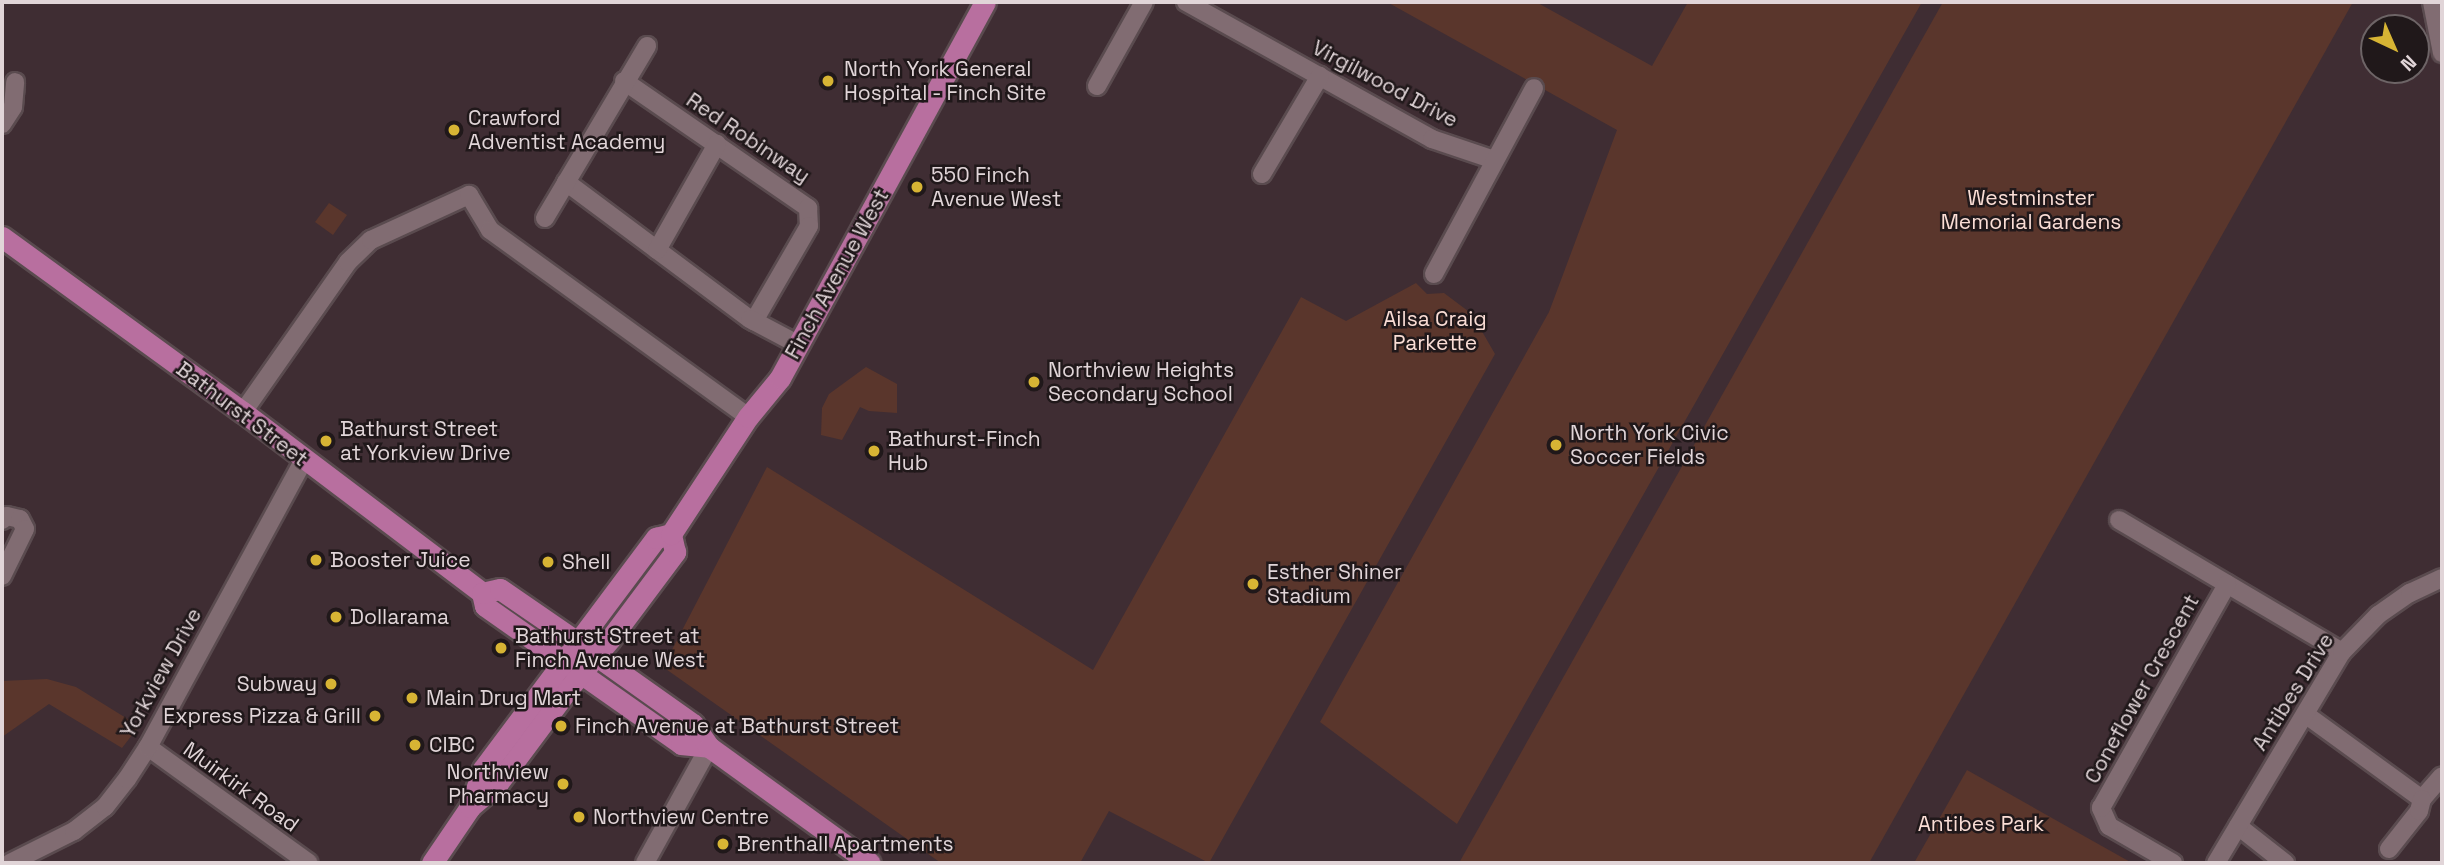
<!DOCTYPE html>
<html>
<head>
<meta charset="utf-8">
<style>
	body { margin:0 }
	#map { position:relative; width:2444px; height:865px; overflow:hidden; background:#3f2d33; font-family:"Space Grotesk",sans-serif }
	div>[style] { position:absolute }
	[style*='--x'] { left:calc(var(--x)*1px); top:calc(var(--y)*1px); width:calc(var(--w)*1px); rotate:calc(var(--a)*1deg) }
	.green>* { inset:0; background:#5a362c }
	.roads { filter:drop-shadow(2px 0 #5a4b4f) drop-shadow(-2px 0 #5a4b4f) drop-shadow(0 2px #5a4b4f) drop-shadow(0 -2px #5a4b4f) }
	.minor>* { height:18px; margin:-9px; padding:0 9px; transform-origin:9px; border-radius:9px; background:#816c72 }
	.major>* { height:21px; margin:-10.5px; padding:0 10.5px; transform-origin:10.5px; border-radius:10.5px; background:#b86f9f }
	.dots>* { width:19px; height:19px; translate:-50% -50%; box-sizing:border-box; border:4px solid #20181a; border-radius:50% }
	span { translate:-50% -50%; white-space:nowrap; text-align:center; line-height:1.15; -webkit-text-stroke:5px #20181a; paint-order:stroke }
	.poi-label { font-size:21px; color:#e1d5d8 }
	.left { translate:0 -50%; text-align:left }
	.right { translate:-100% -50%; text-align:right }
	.street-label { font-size:21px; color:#e1d5d8 }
	.park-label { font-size:21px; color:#faddd5 }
	.frame { position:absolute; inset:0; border:4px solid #e1d5d8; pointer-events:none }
	.north { position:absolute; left:2360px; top:14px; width:70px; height:70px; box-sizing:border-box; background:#20181a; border:2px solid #6d6466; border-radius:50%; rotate:136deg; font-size:19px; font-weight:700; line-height:28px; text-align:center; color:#e1d5d8 }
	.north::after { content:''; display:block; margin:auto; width:24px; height:32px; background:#d7b434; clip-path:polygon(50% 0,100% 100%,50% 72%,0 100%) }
</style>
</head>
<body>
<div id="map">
	<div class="green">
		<i style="clip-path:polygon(1387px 2px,1536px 2px,1652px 66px,1688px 2px,1922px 2px,1457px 824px,1320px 722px,1549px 312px,1617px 130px)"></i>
		<i style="clip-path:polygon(1943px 2px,2353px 2px,1869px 863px,1459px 863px)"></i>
		<i style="clip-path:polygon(329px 203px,347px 215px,333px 235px,315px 222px)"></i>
		<i style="clip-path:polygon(1416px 283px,1427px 294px,1444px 293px,1472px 314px,1495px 354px,1209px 863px,1109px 811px,1080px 863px,941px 863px,663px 667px,767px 467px,1093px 670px,1301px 297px,1346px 321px)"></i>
		<i style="clip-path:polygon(866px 367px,897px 384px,897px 413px,869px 411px,860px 407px,842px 440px,821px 435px,822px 408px,829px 394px)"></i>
		<i style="clip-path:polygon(47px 679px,76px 687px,139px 726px,122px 748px,49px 704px,2px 737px,2px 681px)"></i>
		<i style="clip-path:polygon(1967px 770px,2132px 863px,1914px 863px)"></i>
	</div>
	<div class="roads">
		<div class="minor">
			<i style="--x:1186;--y:2;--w:282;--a:29.1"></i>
			<i style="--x:1432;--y:139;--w:65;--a:18.7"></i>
			<i style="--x:2432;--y:2;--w:52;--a:78.9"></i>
			<i style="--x:624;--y:81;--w:224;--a:34.6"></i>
			<i style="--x:808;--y:208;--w:18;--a:87"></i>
			<i style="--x:809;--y:226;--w:110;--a:120.1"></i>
			<i style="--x:1097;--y:86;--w:96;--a:-60.8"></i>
			<i style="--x:2;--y:124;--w:20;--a:-57"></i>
			<i style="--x:13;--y:107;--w:25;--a:-85"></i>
			<i style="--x:1262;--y:174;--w:114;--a:-59.4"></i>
			<i style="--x:566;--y:182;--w:229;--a:36.7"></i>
			<i style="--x:750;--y:319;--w:55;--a:28"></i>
			<i style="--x:545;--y:218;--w:200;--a:-59.3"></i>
			<i style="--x:657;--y:250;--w:122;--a:-60.5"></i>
			<i style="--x:1434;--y:274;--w:211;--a:-61.7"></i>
			<i style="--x:243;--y:412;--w:183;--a:-55"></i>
			<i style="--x:348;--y:262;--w:32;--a:-44"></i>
			<i style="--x:371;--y:240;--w:108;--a:-24.7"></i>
			<i style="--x:469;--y:195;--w:41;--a:59"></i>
			<i style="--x:490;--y:230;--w:319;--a:35.9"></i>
			<i style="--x:2;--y:520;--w:6;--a:-39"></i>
			<i style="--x:7;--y:516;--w:13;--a:13"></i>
			<i style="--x:20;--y:519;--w:11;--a:63"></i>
			<i style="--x:25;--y:529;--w:52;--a:116.1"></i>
			<i style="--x:2119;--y:520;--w:259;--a:30.6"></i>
			<i style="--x:2305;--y:714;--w:145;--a:36"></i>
			<i style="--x:2422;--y:799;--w:30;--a:-49"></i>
			<i style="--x:148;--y:747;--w:198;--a:35.8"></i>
			<i style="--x:2238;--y:826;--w:60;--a:38.2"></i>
			<i style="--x:2389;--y:849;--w:48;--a:-51.7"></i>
			<i style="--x:2419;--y:811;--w:12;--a:-76"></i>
			<i style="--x:10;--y:863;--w:72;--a:-26.6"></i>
			<i style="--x:74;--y:831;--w:39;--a:-38"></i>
			<i style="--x:105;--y:807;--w:36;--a:-52"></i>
			<i style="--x:127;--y:779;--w:38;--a:-57"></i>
			<i style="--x:148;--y:747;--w:327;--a:-61.5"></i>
			<i style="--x:645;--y:863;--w:132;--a:-61.1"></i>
			<i style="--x:2173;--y:863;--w:74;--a:-150"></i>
			<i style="--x:2109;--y:826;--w:20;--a:-114"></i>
			<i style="--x:2101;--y:808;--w:257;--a:-60.6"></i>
			<i style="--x:2216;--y:863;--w:246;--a:-59.2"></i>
			<i style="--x:2342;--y:652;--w:52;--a:-45.8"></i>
			<i style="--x:2378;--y:615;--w:39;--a:-35"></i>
			<i style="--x:2410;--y:593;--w:35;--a:-25"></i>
		</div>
		<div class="major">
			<i style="--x:2;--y:237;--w:298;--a:36"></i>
			<i style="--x:243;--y:412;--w:300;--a:37.1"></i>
			<i style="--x:482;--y:593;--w:13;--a:77"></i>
			<i style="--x:485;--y:606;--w:240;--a:35.1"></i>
			<i style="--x:681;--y:744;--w:28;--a:6"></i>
			<i style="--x:482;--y:593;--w:18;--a:-13"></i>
			<i style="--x:500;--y:589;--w:93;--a:34.5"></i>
			<i style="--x:577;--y:642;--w:142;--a:35.3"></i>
			<i style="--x:693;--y:724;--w:28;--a:55"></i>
			<i style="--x:709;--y:747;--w:198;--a:35.8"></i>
			<i style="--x:471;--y:806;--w:35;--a:-40"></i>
			<i style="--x:498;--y:783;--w:117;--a:-53.3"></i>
			<i style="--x:568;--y:689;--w:65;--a:-50"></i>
			<i style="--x:610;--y:639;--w:109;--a:-53.2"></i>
			<i style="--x:675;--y:552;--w:18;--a:-103"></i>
			<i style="--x:432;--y:863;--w:68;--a:-55.8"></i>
			<i style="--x:470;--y:807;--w:40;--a:-71.1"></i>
			<i style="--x:483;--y:769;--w:289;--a:-53.2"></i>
			<i style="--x:656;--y:538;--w:16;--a:-15"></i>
			<i style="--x:671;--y:534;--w:140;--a:-56.7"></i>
			<i style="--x:748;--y:417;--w:50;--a:-50.6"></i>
			<i style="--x:780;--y:378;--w:428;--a:-61.4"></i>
		</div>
	</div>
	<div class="dots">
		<i style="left:828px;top:81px;background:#d7b434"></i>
		<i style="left:454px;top:130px;background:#d7b434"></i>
		<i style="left:917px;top:187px;background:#d7b434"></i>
		<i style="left:1034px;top:382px;background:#d7b434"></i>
		<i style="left:326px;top:441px;background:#d7b434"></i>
		<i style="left:1556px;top:445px;background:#d7b434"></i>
		<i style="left:874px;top:451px;background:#d7b434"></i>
		<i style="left:316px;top:560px;background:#d7b434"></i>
		<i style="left:548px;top:562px;background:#d7b434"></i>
		<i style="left:1253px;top:584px;background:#d7b434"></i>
		<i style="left:336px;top:617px;background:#d7b434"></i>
		<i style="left:501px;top:648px;background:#d7b434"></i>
		<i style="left:331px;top:684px;background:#d7b434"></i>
		<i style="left:412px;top:698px;background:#d7b434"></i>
		<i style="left:375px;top:716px;background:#d7b434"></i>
		<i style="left:561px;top:726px;background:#d7b434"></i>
		<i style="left:415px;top:745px;background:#d7b434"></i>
		<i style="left:563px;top:784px;background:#d7b434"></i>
		<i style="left:579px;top:817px;background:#d7b434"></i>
		<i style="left:723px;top:844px;background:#d7b434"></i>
	</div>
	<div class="poi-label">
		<span class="left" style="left:844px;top:81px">North York General<br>Hospital - Finch Site</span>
		<span class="left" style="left:468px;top:130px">Crawford<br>Adventist Academy</span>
		<span class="left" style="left:931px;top:187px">550 Finch<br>Avenue West</span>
		<span class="left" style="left:1048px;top:382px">Northview Heights<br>Secondary School</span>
		<span class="left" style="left:340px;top:441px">Bathurst Street<br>at Yorkview Drive</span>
		<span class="left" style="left:1570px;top:445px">North York Civic<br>Soccer Fields</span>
		<span class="left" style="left:888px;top:451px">Bathurst-Finch<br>Hub</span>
		<span class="left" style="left:330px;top:560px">Booster Juice</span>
		<span class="left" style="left:562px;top:562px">Shell</span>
		<span class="left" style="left:1267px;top:584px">Esther Shiner<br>Stadium</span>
		<span class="left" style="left:350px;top:617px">Dollarama</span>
		<span class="left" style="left:515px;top:648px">Bathurst Street at<br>Finch Avenue West</span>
		<span class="right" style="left:317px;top:684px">Subway</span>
		<span class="left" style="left:426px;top:698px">Main Drug Mart</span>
		<span class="right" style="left:361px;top:716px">Express Pizza &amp; Grill</span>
		<span class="left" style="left:575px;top:726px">Finch Avenue at Bathurst Street</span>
		<span class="left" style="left:429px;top:745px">CIBC</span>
		<span class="right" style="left:549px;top:784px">Northview<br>Pharmacy</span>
		<span class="left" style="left:593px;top:817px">Northview Centre</span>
		<span class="left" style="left:737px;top:844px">Brenthall Apartments</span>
	</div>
	<div class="street-label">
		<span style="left:1385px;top:84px;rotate:28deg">Virgilwood Drive</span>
		<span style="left:748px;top:138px;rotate:34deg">Red Robinway</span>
		<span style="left:837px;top:274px;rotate:-61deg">Finch Avenue West</span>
		<span style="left:242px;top:414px;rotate:37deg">Bathurst Street</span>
		<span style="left:161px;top:673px;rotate:-61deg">Yorkview Drive</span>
		<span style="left:2142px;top:689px;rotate:-61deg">Coneflower Crescent</span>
		<span style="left:2293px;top:692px;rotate:-58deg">Antibes Drive</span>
		<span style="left:241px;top:787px;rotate:36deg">Muirkirk Road</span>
	</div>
	<div class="park-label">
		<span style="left:2031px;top:210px">Westminster<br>Memorial Gardens</span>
		<span style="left:1435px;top:331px">Ailsa Craig<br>Parkette</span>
		<span style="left:1981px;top:824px">Antibes Park</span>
	</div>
	<div class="frame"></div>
	<div class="north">N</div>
</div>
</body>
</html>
